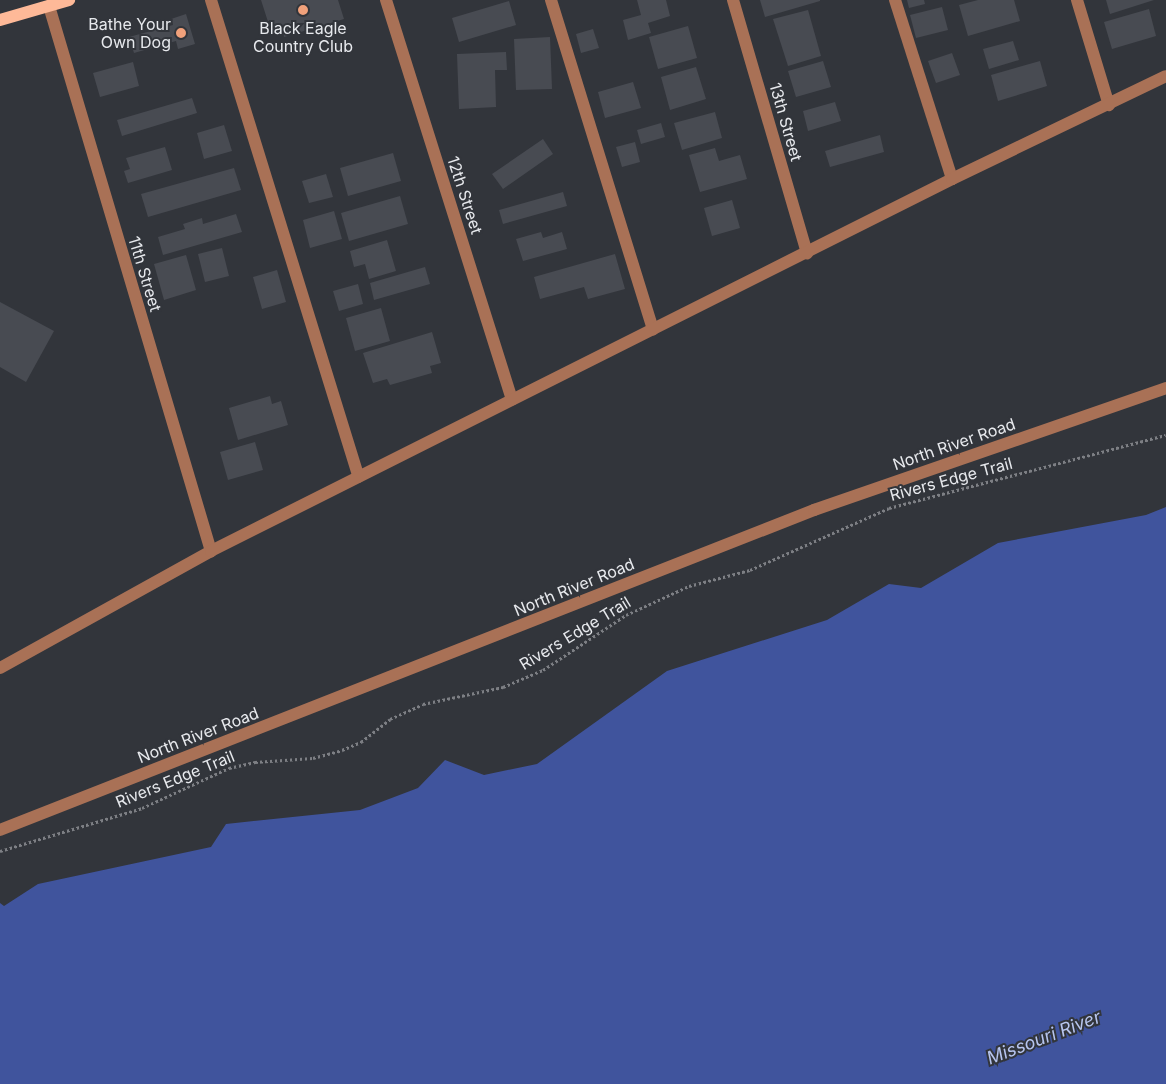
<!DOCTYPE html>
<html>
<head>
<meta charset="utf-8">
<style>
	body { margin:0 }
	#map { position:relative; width:1166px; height:1084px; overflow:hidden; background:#32353b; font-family:Inter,sans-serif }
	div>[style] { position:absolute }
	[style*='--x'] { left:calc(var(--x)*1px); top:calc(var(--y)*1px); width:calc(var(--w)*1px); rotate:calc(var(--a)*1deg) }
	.water>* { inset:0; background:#40549d }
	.building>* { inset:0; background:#484b52 }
	.path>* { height:3px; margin-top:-1.5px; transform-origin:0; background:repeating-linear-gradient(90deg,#7d7f84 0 2.5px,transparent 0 5px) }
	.minor>* { height:12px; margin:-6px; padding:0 6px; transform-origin:6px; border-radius:6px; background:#a97156 }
	.major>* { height:12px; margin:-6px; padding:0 6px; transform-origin:6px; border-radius:6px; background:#feb998 }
	.dots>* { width:14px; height:14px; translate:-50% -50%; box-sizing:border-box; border:2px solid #32353b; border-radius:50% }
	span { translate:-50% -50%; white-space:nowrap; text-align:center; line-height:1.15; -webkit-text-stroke:4px #32353b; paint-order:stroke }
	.poi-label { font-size:16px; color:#e7e9ed }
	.right { translate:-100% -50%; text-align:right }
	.street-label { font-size:16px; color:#e7e9ed }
	.water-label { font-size:18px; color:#b7c5ef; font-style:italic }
</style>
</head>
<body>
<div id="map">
	<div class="water">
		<i style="clip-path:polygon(1166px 507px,1166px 1084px,0 1084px,0 903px,4px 906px,38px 884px,211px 847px,226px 824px,360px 810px,418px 788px,445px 760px,484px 775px,537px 764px,667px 671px,827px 620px,889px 584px,921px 588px,998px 543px,1146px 515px)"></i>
	</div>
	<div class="building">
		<i style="clip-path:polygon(261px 0,338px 0,344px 19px,284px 37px,281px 25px,270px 28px)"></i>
		<i style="clip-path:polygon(637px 0,666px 0,670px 16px,648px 23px,651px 33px,628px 40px,623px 20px,641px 15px)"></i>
		<i style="clip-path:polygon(760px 0,820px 0,820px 1px,765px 17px)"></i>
		<i style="clip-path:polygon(907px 0,924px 0,925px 4px,909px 8px)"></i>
		<i style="clip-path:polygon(978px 0,1014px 0,1020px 21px,968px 36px,959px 5px)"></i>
		<i style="clip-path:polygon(1106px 0,1154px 0,1110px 14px)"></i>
		<i style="clip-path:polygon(509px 1px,516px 25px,459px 42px,452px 18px)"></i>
		<i style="clip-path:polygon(942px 7px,948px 30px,916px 38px,910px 15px)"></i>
		<i style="clip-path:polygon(1149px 9px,1156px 36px,1112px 49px,1104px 22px)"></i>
		<i style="clip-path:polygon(808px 10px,821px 56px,788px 66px,773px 19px)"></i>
		<i style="clip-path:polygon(186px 14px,195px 44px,178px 49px,176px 41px,134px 53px,129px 37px,173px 25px,171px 19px)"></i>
		<i style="clip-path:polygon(688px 26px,697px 58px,658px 69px,649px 37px)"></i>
		<i style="clip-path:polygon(593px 29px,599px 48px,581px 53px,576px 34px)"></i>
		<i style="clip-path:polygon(550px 37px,552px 89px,516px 90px,514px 39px)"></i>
		<i style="clip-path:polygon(1013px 41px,1019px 60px,989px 69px,983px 49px)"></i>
		<i style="clip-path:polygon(506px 52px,507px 70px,495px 70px,496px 107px,459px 109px,457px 54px)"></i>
		<i style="clip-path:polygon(952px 53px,960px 75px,936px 83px,928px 61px)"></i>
		<i style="clip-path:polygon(823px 61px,831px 87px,796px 97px,788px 71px)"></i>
		<i style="clip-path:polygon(1040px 61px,1047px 86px,998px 101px,991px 75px)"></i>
		<i style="clip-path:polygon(133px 62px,139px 86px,100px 97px,93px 73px)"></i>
		<i style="clip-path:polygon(696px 67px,706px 99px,670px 110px,661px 77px)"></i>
		<i style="clip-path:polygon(633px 82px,641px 108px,605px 118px,598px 92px)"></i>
		<i style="clip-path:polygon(192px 98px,197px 113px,122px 136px,117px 120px)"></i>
		<i style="clip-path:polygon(835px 102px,841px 121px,808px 131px,803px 111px)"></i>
		<i style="clip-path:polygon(715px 112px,722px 138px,682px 150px,674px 123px)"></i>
		<i style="clip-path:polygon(661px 123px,665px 137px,641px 144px,637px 130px)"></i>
		<i style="clip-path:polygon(224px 125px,232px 151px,204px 159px,197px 133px)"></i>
		<i style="clip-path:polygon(880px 135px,884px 152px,830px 167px,825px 151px)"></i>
		<i style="clip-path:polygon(543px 139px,553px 154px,503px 189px,492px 174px)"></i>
		<i style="clip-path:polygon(635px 142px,640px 162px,622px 167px,616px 147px)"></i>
		<i style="clip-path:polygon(165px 147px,172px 170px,128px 183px,124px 171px,130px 169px,126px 158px)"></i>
		<i style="clip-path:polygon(715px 148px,719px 161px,740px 155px,747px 179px,700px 192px,689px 155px)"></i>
		<i style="clip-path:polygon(393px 153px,401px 181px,348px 196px,340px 168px)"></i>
		<i style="clip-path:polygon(234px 168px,241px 190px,148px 217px,141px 194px)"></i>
		<i style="clip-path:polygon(326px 174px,333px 197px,309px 203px,302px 181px)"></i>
		<i style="clip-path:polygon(563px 192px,567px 206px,503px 224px,499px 210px)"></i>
		<i style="clip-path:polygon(400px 196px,408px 224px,349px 241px,341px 213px)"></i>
		<i style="clip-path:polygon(732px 200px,740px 228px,712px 236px,704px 208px)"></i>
		<i style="clip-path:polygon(334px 211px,342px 239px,310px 248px,303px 220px)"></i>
		<i style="clip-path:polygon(236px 214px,242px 232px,163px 255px,158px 237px,185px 229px,183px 224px,202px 218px,203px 224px)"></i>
		<i style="clip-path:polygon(541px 232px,543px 238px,562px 232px,567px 249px,523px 261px,516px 239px)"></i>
		<i style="clip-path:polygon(387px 240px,396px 271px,369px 279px,365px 264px,354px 267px,350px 251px)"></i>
		<i style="clip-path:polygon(222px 248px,229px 276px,205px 282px,198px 254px)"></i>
		<i style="clip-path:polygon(615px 254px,625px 289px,588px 299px,584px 287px,540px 299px,534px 277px)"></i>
		<i style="clip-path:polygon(186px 255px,196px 290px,164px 300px,154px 264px)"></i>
		<i style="clip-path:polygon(425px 267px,430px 284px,374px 300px,370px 283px)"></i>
		<i style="clip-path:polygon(277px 270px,286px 302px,262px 309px,253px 277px)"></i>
		<i style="clip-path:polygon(358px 284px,363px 304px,339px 311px,333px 291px)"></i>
		<i style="clip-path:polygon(0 302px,54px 331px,26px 382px,0 367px)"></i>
		<i style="clip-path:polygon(381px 308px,390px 341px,355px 351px,346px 318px)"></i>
		<i style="clip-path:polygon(432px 332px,441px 363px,430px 366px,432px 373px,390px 385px,387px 379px,373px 383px,363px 353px)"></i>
		<i style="clip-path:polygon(270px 396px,272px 404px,281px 401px,288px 425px,238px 440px,229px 408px)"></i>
		<i style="clip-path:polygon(255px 442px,263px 470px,228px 480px,220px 452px)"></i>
	</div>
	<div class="path">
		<i style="--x:0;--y:851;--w:148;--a:-16.8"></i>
		<i style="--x:142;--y:808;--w:96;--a:-24.7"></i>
		<i style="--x:229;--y:768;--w:27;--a:-13"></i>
		<i style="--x:255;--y:762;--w:58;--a:-3.9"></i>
		<i style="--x:313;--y:758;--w:30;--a:-15"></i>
		<i style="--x:342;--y:750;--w:21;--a:-23"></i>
		<i style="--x:361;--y:742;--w:37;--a:-38"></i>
		<i style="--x:390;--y:719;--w:36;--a:-24"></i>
		<i style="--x:423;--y:704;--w:82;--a:-12"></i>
		<i style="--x:503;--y:687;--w:43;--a:-23"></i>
		<i style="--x:543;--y:670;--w:100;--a:-33.5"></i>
		<i style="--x:626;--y:615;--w:69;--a:-24.7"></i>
		<i style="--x:689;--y:586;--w:63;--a:-14.7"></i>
		<i style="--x:750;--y:570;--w:152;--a:-24"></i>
		<i style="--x:889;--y:508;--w:286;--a:-14.8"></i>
	</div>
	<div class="minor">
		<i style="--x:211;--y:0;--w:499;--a:72.8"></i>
		<i style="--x:386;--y:0;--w:419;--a:72.5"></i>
		<i style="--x:551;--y:0;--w:345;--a:72.8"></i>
		<i style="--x:733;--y:0;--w:264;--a:73.7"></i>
		<i style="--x:895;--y:0;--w:188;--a:72.3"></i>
		<i style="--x:1077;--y:0;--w:110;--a:73.1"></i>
		<i style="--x:49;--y:6;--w:569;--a:73.45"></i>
		<i style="--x:0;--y:668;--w:241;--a:-29"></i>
		<i style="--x:211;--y:551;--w:829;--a:-26.66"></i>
		<i style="--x:952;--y:179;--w:237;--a:-25.7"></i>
		<i style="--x:0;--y:830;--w:875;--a:-21.46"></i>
		<i style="--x:814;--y:510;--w:373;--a:-19.1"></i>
	</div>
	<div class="major">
		<i style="--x:0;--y:20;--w:72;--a:-16.2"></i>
	</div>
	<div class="dots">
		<i style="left:303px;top:10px;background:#f1a17b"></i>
		<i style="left:181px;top:33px;background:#f1a17b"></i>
	</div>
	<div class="poi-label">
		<span class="right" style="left:171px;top:33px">Bathe Your<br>Own Dog</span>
		<span style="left:303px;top:37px">Black Eagle<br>Country Club</span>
	</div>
	<div class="street-label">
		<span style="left:786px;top:122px;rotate:74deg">13th Street</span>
		<span style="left:465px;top:195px;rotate:72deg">12th Street</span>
		<span style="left:145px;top:274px;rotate:73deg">11th Street</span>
		<span style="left:954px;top:444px;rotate:-19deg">North River Road</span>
		<span style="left:951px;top:479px;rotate:-15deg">Rivers Edge Trail</span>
		<span style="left:574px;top:587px;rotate:-22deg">North River Road</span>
		<span style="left:575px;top:633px;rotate:-31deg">Rivers Edge Trail</span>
		<span style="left:198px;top:735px;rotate:-21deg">North River Road</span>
		<span style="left:175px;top:779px;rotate:-22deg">Rivers Edge Trail</span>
	</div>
	<div class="water-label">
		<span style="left:1044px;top:1038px;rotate:-21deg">Missouri River</span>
	</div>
</div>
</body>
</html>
